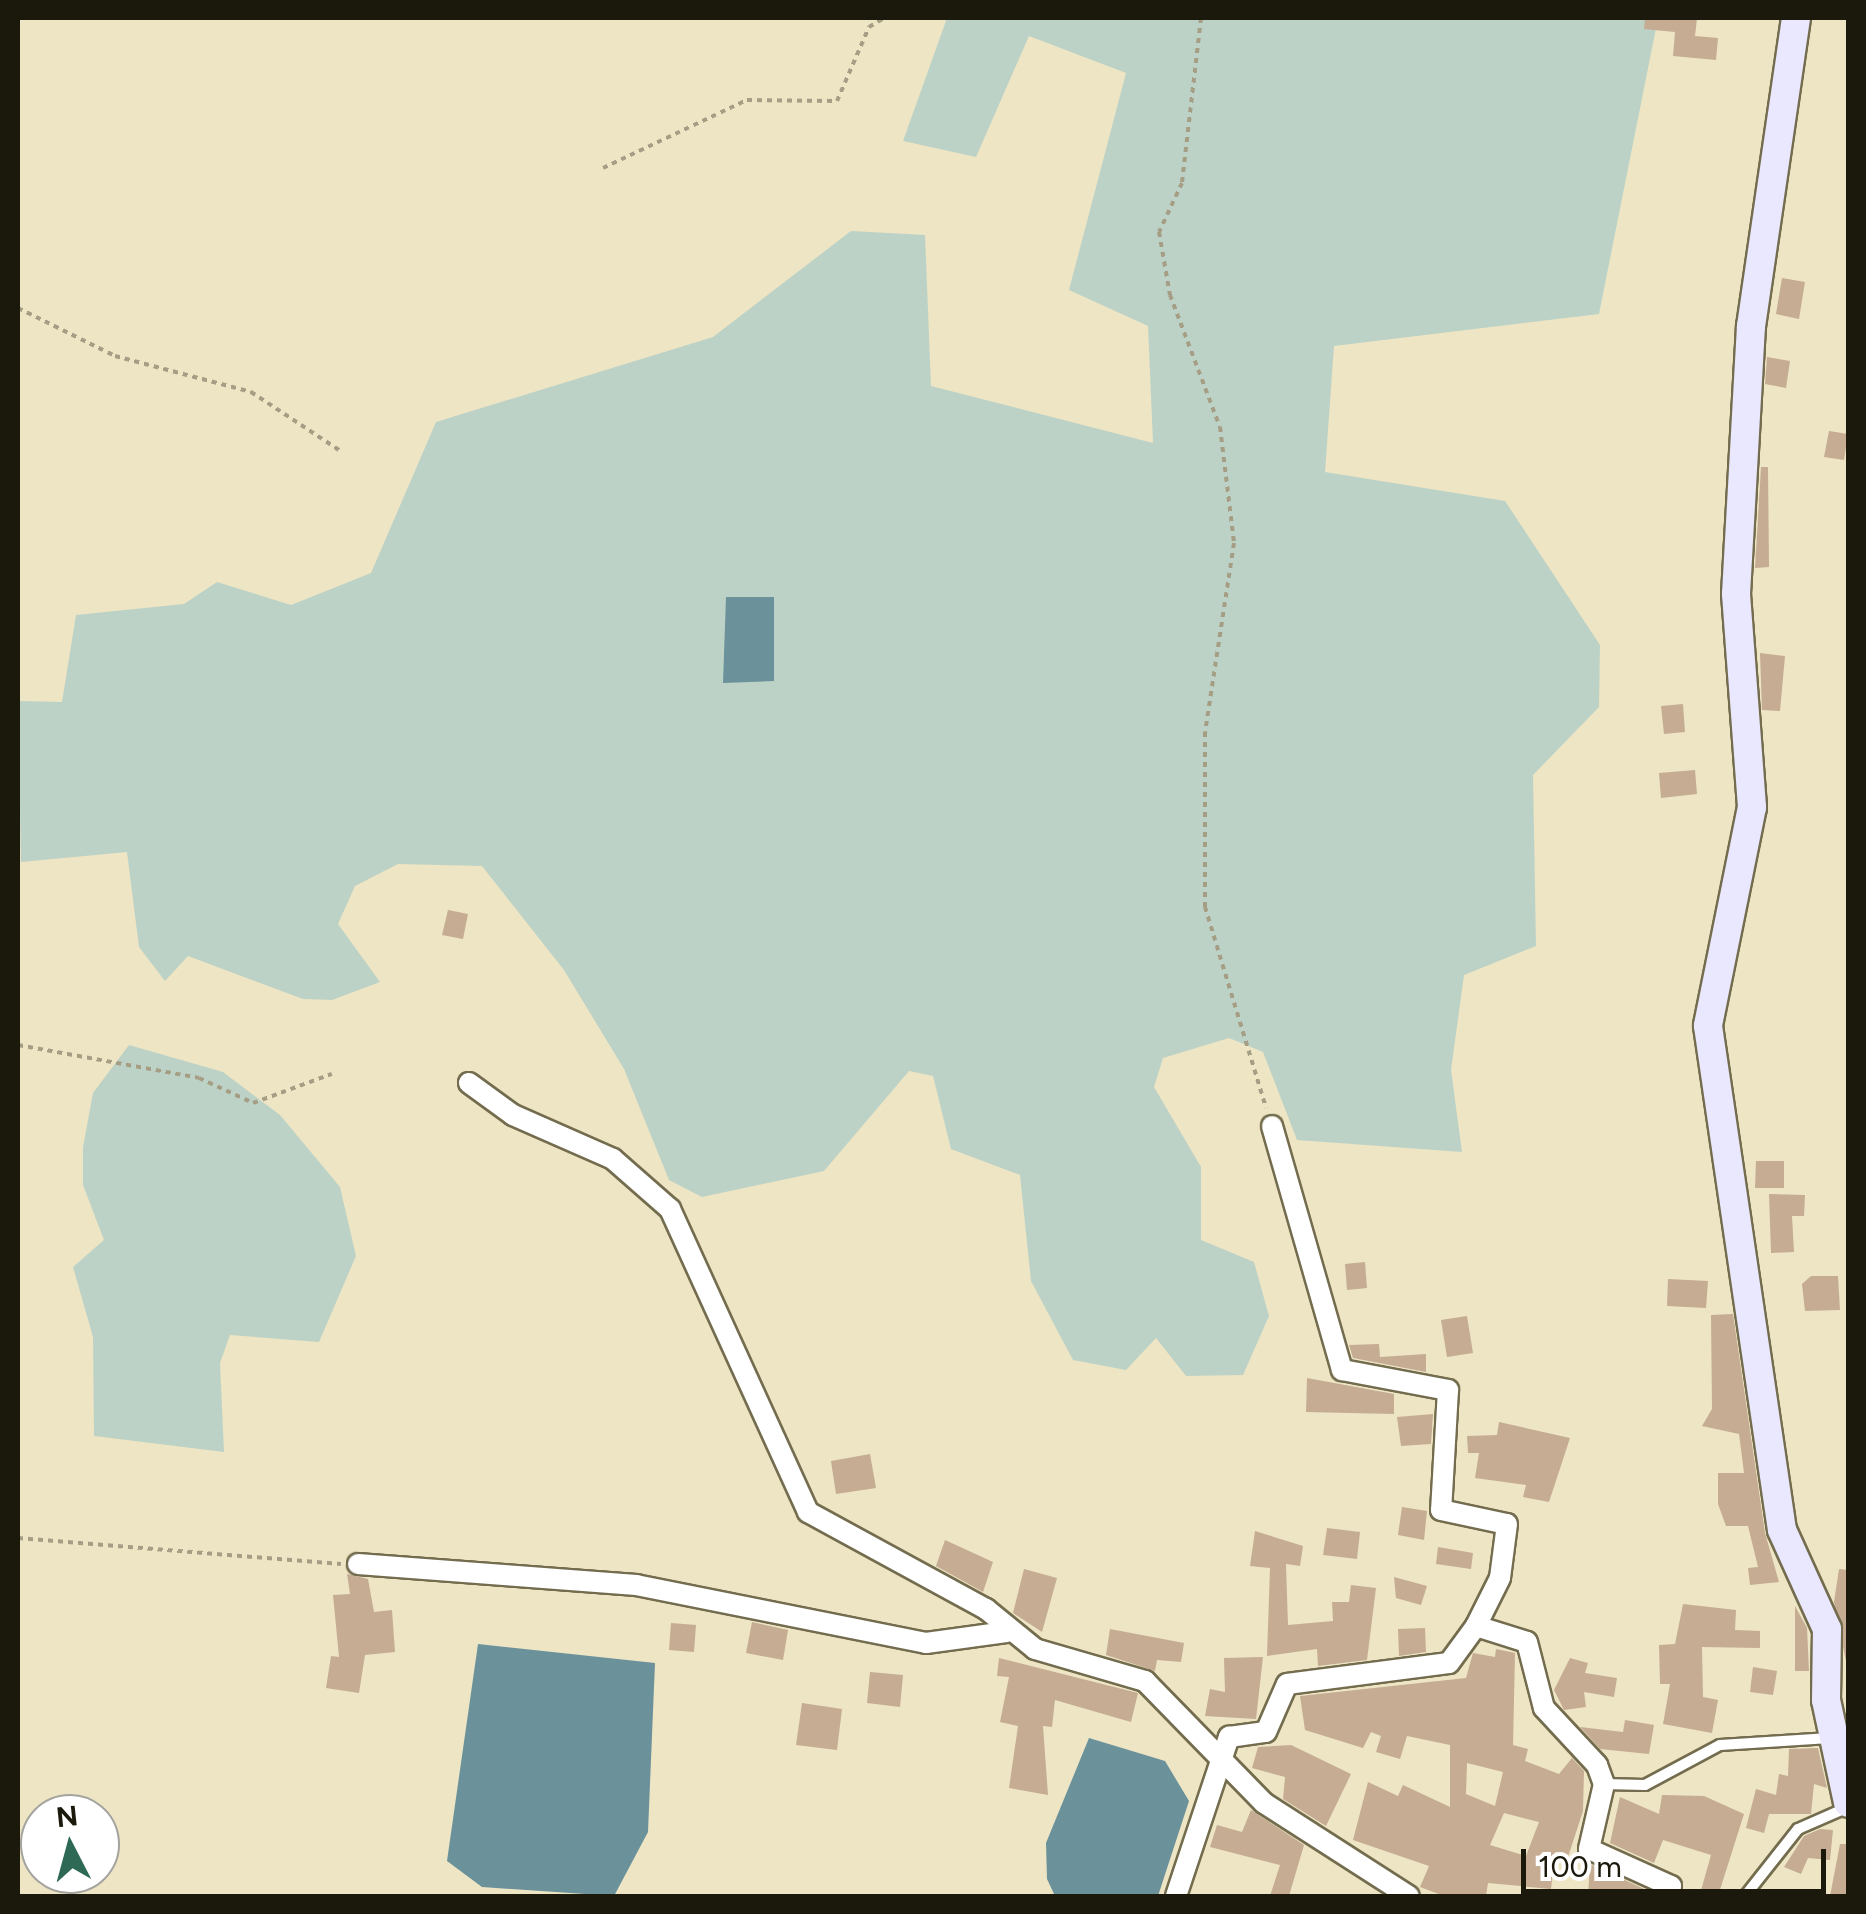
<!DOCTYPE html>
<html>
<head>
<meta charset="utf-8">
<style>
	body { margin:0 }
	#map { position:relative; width:1866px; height:1914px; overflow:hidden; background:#ede5c4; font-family:Figtree,sans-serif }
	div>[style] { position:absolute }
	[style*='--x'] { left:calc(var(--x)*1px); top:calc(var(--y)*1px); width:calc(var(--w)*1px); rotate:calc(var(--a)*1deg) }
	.green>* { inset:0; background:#bdd2c6 }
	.water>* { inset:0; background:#6b919b }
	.building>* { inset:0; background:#c5ac93 }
	.path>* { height:4px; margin-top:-2px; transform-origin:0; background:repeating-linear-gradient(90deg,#a59e85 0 5px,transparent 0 10px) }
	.roads { filter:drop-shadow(2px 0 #736c4e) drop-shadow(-2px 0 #736c4e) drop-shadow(0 2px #736c4e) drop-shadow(0 -2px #736c4e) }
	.lane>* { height:10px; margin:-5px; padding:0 5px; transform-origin:5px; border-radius:5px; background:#fff }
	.street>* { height:20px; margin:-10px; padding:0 10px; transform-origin:10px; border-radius:10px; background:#fff }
	.secondary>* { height:28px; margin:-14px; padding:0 14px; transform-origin:14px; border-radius:14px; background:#eae8fe }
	span { translate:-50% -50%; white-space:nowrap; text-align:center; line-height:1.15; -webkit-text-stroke:10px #fff; paint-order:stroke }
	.frame { position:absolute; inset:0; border:20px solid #1b180c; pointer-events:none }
	.north { position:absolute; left:20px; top:1794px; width:100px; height:100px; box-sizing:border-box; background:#fff; border:2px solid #a4a39e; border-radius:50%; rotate:354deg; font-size:28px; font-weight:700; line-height:40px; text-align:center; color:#1b180c }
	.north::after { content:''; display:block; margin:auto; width:35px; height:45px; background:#2d6954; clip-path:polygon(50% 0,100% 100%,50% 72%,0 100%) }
	.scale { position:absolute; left:1521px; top:1849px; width:305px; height:45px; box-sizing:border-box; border:5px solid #1b180c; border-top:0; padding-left:12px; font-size:30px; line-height:35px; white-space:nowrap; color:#1b180c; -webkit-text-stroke:8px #fff; paint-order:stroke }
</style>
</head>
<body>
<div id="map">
	<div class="green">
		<i style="clip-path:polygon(947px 18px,1658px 18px,1599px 314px,1334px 346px,1325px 472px,1505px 501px,1600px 645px,1599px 707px,1533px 775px,1536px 946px,1464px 975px,1451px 1070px,1462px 1152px,1297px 1140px,1263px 1052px,1229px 1038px,1163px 1058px,1154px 1087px,1201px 1167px,1201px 1240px,1254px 1262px,1269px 1316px,1243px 1375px,1186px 1376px,1156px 1338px,1126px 1370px,1073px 1360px,1031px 1281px,1020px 1175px,951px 1149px,933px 1076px,909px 1071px,824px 1171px,702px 1197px,669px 1180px,624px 1069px,564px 970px,482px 866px,398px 864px,355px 886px,338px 924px,380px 982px,332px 1000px,303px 999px,188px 956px,165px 981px,139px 947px,127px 852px,21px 862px,18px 701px,62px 702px,76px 615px,184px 604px,217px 582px,291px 605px,371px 573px,436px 422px,713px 337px,851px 231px,925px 235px,931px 386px,1153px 443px,1148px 326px,1069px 290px,1126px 73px,1029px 36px,976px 157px,903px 141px)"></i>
		<i style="clip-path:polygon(129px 1045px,223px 1072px,280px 1115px,340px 1187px,356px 1256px,319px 1342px,230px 1335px,220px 1363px,224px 1452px,94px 1436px,93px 1337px,73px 1267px,104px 1240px,83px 1185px,83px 1147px,93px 1093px)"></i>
	</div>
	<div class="water">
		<i style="clip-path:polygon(726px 597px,774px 597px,774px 681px,723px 683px)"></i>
		<i style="clip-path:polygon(478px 1644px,655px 1663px,648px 1832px,614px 1896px,482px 1887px,447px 1861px)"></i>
		<i style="clip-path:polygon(1089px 1738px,1165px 1761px,1189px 1801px,1158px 1896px,1055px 1896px,1047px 1879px,1046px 1843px)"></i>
	</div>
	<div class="building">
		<i style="clip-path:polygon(1645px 18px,1697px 18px,1695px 36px,1718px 38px,1716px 60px,1673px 56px,1675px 32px,1644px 29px)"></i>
		<i style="clip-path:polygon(1782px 278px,1805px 282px,1799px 319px,1776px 314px)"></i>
		<i style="clip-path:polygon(1767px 357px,1790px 361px,1786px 388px,1765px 384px)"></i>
		<i style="clip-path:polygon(1829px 431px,1848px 434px,1844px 460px,1824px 457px)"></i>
		<i style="clip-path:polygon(1761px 467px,1768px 467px,1769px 567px,1755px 568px)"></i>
		<i style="clip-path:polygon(1760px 653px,1785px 656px,1780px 711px,1762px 710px)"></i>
		<i style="clip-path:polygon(1683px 704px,1685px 732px,1664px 734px,1661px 706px)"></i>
		<i style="clip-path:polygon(1695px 770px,1697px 794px,1661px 798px,1659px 773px)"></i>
		<i style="clip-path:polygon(448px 910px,468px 914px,463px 939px,442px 935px)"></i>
		<i style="clip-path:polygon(1756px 1161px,1784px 1161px,1784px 1188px,1755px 1188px)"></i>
		<i style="clip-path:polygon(1769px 1194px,1805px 1195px,1804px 1216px,1792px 1216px,1794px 1252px,1771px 1253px)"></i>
		<i style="clip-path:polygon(1365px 1262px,1367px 1288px,1347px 1290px,1345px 1264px)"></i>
		<i style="clip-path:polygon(1811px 1276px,1838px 1276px,1840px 1310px,1805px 1311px,1802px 1284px)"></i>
		<i style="clip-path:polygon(1668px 1279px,1708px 1281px,1706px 1308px,1667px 1306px)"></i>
		<i style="clip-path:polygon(1733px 1314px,1765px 1533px,1779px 1582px,1750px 1585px,1748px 1568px,1758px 1567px,1748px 1526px,1726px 1526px,1718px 1504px,1718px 1473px,1744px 1473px,1739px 1434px,1702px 1426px,1712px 1409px,1711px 1315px)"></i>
		<i style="clip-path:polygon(1467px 1316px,1473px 1353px,1447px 1357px,1441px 1320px)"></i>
		<i style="clip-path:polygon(1379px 1344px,1380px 1357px,1426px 1354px,1426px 1372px,1353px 1358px,1349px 1345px)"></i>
		<i style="clip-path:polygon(1307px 1378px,1394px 1394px,1394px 1414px,1306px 1412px)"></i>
		<i style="clip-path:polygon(1433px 1414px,1431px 1444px,1401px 1446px,1397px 1417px)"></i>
		<i style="clip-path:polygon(1499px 1422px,1570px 1438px,1549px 1502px,1523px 1497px,1526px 1485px,1475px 1478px,1479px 1453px,1468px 1453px,1467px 1436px,1497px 1435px)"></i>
		<i style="clip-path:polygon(870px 1454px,876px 1488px,836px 1494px,831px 1461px)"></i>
		<i style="clip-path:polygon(1402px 1507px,1427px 1511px,1424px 1540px,1398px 1535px)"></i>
		<i style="clip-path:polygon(1327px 1528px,1360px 1532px,1357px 1559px,1323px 1555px)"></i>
		<i style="clip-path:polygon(1255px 1531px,1303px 1546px,1300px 1566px,1286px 1564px,1288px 1625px,1333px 1621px,1332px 1602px,1349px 1602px,1351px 1585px,1376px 1588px,1367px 1660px,1318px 1666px,1317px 1649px,1267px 1656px,1270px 1568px,1250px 1566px)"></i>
		<i style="clip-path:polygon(945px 1540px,993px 1562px,983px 1592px,936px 1566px)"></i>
		<i style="clip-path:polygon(1438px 1547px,1473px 1553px,1471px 1569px,1436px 1564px)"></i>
		<i style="clip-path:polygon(1024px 1569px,1057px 1578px,1042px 1632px,1013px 1613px)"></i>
		<i style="clip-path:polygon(1839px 1569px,1848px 1570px,1848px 1671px,1834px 1602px)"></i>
		<i style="clip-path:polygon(347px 1574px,368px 1579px,374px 1612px,392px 1610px,395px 1652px,365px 1655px,359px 1693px,326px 1688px,331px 1656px,339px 1657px,333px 1595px,350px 1594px)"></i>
		<i style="clip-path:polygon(1394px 1577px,1427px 1586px,1421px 1605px,1396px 1598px)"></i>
		<i style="clip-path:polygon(1683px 1604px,1736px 1610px,1735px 1630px,1760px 1631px,1760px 1648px,1702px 1647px,1703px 1697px,1718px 1700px,1712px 1733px,1663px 1724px,1670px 1684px,1660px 1684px,1659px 1645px,1675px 1644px)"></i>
		<i style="clip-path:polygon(1795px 1606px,1807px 1628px,1809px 1671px,1795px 1671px)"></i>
		<i style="clip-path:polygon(752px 1622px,788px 1630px,783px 1660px,746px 1653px)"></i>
		<i style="clip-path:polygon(671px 1623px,696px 1625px,694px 1652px,669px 1650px)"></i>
		<i style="clip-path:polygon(1425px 1628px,1426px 1652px,1399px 1656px,1398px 1629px)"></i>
		<i style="clip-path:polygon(1110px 1629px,1184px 1643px,1181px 1662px,1157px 1660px,1155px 1671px,1106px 1655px)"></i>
		<i style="clip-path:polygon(evenodd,1496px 1649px,1515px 1653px,1513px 1745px,1528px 1749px,1525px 1761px,1559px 1774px,1572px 1758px,1584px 1771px,1583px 1811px,1568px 1857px,1555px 1852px,1551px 1889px,1488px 1883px,1486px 1896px,1444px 1896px,1420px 1887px,1429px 1866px,1353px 1840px,1368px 1782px,1398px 1796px,1403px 1785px,1450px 1807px,1450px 1745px,1407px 1736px,1400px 1759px,1376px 1752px,1381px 1736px,1371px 1732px,1363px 1748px,1305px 1730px,1300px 1696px,1466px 1678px,1473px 1653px,1495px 1657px,1496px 1649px,1467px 1763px,1503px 1772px,1495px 1806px,1466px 1794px,1467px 1763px,1496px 1649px,1504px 1813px,1539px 1822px,1526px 1856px,1490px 1845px,1504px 1813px)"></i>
		<i style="clip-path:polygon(1263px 1657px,1256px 1719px,1205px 1716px,1210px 1689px,1225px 1692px,1224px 1658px)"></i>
		<i style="clip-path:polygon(999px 1658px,1138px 1693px,1131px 1722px,1055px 1700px,1052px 1727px,1043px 1726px,1048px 1795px,1009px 1788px,1018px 1726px,1000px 1722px,1009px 1677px,997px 1676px)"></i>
		<i style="clip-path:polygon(1570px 1658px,1588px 1663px,1585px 1673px,1617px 1678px,1614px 1697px,1584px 1692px,1586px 1707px,1564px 1710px,1554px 1690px)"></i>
		<i style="clip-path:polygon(1753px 1667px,1777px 1671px,1773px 1695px,1750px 1692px)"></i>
		<i style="clip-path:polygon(870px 1672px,903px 1675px,900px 1707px,867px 1703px)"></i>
		<i style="clip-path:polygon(802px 1703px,842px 1709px,837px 1750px,796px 1745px)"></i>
		<i style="clip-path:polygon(1625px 1720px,1654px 1725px,1649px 1754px,1600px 1749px,1580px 1727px,1623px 1732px)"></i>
		<i style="clip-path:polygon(1291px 1745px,1351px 1774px,1326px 1826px,1283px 1799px,1285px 1777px,1252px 1768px,1258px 1747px)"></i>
		<i style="clip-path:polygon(1818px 1748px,1827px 1788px,1814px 1784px,1811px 1814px,1769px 1814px,1764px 1833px,1746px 1828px,1756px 1789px,1776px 1795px,1779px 1774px,1788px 1776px,1789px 1749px)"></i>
		<i style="clip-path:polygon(1662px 1795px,1704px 1796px,1744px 1814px,1718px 1896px,1700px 1894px,1711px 1855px,1663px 1840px,1654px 1863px,1610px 1843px,1620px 1797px,1659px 1814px)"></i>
		<i style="clip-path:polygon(1251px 1810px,1304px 1845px,1289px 1896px,1270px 1896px,1280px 1865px,1210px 1847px,1217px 1825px,1242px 1832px)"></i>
		<i style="clip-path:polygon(1820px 1829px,1833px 1830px,1830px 1860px,1808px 1858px,1801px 1874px,1784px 1867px,1804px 1836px)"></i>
		<i style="clip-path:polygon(1840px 1844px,1848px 1844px,1848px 1896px,1830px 1896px)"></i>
		<i style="clip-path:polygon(1590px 1864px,1655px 1894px,1656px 1896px,1588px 1896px)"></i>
	</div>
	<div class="path">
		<i style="--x:1201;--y:18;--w:166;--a:96.6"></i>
		<i style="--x:1182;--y:183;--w:54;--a:115.1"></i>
		<i style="--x:1159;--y:232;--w:64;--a:80.1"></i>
		<i style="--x:1170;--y:295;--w:141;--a:69.3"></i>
		<i style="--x:1220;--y:427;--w:117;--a:83.1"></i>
		<i style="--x:1234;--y:543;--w:191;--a:98.7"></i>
		<i style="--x:1205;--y:732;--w:175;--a:90"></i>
		<i style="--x:1205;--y:907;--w:210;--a:73.1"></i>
		<i style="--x:603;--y:168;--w:159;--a:-25.3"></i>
		<i style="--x:747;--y:100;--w:90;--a:0.6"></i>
		<i style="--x:837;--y:101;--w:81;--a:-66.6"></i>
		<i style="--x:869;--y:27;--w:17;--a:-31"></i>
		<i style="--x:18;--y:308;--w:108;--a:26.3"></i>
		<i style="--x:115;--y:356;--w:141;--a:14.8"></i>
		<i style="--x:251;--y:392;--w:109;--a:33.4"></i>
		<i style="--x:18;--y:1045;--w:184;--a:10.3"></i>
		<i style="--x:199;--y:1078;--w:60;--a:24.8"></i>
		<i style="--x:253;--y:1103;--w:84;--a:-20.2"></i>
		<i style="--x:18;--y:1538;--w:324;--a:4.6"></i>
	</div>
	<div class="roads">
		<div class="lane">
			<i style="--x:1604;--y:1784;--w:41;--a:1.4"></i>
			<i style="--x:1645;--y:1785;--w:85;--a:-28.1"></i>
			<i style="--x:1720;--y:1745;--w:110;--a:-3.6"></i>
			<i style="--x:1745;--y:1896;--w:85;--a:-51.7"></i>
			<i style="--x:1798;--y:1829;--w:52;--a:-23.6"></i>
		</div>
		<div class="street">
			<i style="--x:469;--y:1083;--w:54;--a:36"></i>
			<i style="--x:513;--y:1115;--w:109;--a:23.7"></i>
			<i style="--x:613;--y:1159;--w:76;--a:41.3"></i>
			<i style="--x:670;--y:1209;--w:333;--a:65.5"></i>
			<i style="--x:808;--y:1512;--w:203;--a:28.6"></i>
			<i style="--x:986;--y:1609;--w:63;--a:39.2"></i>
			<i style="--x:1035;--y:1649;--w:115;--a:16.2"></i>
			<i style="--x:1145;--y:1681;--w:170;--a:45.7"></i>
			<i style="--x:1264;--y:1803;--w:172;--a:32.7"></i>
			<i style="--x:1272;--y:1126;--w:254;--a:74"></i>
			<i style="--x:1342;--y:1370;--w:108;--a:10.7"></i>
			<i style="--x:1448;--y:1390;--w:120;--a:93.3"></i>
			<i style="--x:1441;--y:1510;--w:67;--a:12"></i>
			<i style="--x:1507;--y:1524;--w:54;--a:97.4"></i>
			<i style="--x:1500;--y:1578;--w:54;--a:116.6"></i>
			<i style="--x:1476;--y:1626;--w:53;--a:17.4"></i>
			<i style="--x:1527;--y:1642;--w:68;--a:75.6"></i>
			<i style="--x:1544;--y:1708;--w:78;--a:47.1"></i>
			<i style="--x:1597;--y:1765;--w:20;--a:70"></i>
			<i style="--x:1604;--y:1784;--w:67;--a:103"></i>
			<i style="--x:1589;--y:1849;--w:90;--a:24.3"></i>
			<i style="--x:1671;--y:1886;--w:10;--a:101"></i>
			<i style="--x:358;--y:1564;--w:279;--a:4.3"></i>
			<i style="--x:636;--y:1585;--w:296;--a:11.3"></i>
			<i style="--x:926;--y:1643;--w:81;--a:-7.8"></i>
			<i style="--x:1176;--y:1896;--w:168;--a:-71.6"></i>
			<i style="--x:1229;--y:1737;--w:37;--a:-8"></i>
			<i style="--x:1266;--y:1732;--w:52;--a:-66.4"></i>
			<i style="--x:1287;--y:1684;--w:163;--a:-7.4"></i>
			<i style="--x:1449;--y:1663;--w:46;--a:-53.9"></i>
		</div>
		<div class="secondary">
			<i style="--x:1796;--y:18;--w:311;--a:98.3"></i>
			<i style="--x:1751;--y:326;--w:268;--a:93.2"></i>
			<i style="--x:1736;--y:594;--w:214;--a:85.7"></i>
			<i style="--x:1752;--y:807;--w:223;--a:101.4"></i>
			<i style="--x:1708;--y:1026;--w:509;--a:81.65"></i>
			<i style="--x:1782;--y:1530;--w:109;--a:65.6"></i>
			<i style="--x:1827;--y:1629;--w:71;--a:90.8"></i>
			<i style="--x:1826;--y:1700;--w:105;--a:77.9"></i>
		</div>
	</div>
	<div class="frame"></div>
	<div class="north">N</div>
	<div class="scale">100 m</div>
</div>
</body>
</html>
